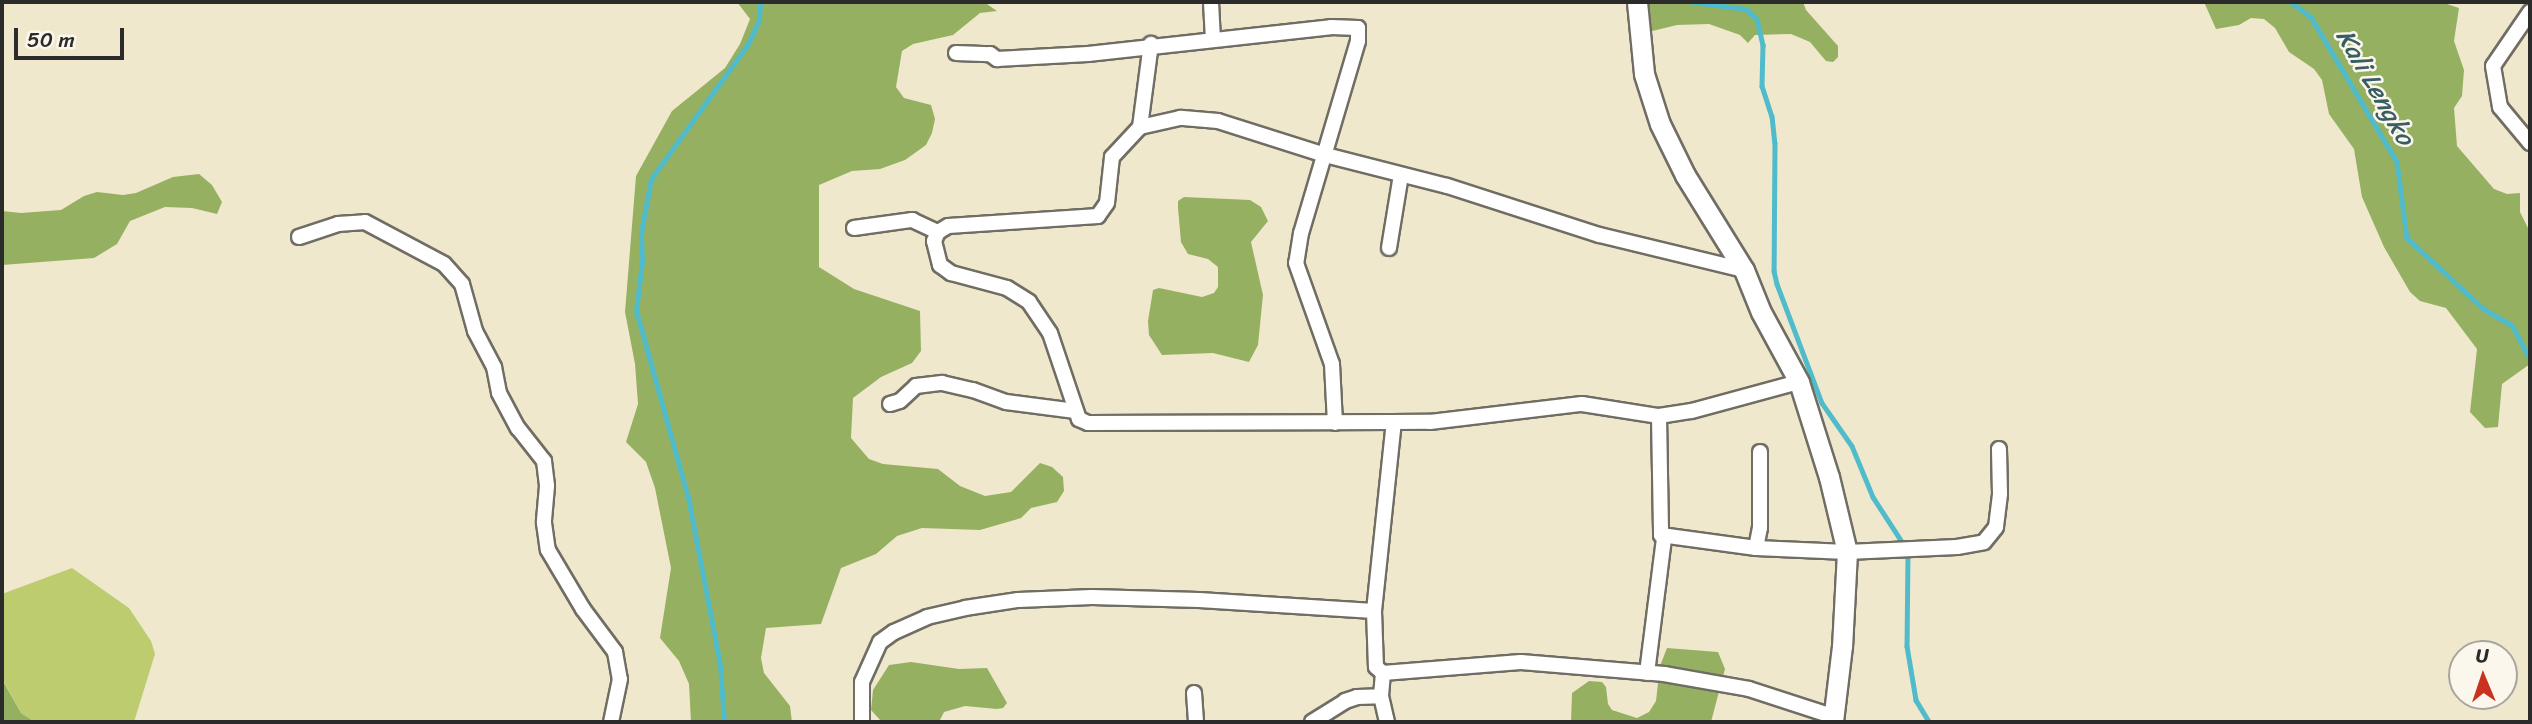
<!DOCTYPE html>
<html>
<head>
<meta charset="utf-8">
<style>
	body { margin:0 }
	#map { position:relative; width:2532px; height:724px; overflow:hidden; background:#f0e8cd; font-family:Sriracha,sans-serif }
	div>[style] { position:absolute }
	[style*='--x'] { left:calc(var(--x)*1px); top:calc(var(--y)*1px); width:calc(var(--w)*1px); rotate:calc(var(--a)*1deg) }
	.green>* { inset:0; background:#bdcc6f }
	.forest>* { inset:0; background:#96b062 }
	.stream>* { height:4.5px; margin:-2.25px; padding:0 2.25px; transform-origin:2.25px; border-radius:2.25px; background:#4fbbcb }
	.roads { filter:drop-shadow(2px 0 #706d64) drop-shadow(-2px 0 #706d64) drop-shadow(0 2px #706d64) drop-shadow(0 -2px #706d64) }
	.street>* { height:14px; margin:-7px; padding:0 7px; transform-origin:7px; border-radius:7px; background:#fff }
	.secondary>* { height:19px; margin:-9.5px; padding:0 9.5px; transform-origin:9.5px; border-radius:9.5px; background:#fff }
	span { translate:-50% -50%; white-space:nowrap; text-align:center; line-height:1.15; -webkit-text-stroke:5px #fbf7ec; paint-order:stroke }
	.water-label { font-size:26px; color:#385d63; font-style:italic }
	.frame { position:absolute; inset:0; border:4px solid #2b2b2b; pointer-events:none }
	.north { position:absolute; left:2448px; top:640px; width:70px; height:70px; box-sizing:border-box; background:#fbf7ec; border:2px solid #a8a59f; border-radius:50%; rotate:358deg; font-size:19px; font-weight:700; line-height:28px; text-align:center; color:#2b2b2b }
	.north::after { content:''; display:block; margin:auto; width:24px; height:32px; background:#c8321e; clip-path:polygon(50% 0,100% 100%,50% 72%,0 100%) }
	.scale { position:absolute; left:14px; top:28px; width:110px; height:32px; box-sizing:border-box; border:4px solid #2b2b2b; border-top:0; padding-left:9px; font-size:21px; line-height:24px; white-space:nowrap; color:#2b2b2b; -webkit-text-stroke:5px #fbf7ec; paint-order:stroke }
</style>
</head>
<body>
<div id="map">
	<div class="green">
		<i style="clip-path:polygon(72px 568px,129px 608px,151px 641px,155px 654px,134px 722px,35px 722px,21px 713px,2px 678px,2px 594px)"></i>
	</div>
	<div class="forest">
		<i style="clip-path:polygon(737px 2px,984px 2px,997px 11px,980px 13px,953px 35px,913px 44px,902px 51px,896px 87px,904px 98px,931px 105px,935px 119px,932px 133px,926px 145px,905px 160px,880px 169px,852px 171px,819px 185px,819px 267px,854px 289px,920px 311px,921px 351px,912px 363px,881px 377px,853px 398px,851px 438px,869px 459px,883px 464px,938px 469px,960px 486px,985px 496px,1011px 492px,1040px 463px,1052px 467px,1063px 477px,1064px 491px,1057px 502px,1031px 508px,1021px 518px,980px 530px,922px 528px,897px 536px,876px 554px,841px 568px,821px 624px,766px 628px,761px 658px,764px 673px,790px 706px,792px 722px,691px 722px,689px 684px,679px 661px,660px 638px,671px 568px,655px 488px,646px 462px,626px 442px,638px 404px,635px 364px,625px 312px,636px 176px,672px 111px,725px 68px,740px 44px,750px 19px)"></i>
		<i style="clip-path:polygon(1633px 2px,1803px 2px,1806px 10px,1838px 46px,1838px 57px,1833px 62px,1826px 61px,1810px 42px,1791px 34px,1755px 35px,1748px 43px,1740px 35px,1709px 24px,1677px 25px,1632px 36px)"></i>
		<i style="clip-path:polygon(2204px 2px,2441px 2px,2459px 8px,2454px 41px,2464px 70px,2462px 96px,2454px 108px,2457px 146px,2494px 189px,2507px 194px,2520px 193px,2520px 212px,2530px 232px,2530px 364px,2502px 384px,2498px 427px,2485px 428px,2470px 412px,2477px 349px,2446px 308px,2420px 301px,2410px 292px,2384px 247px,2362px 197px,2354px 149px,2329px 114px,2322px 80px,2314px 69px,2289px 52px,2275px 28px,2264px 19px,2251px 18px,2239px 25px,2216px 29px)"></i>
		<i style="clip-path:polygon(199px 174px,212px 185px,222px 202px,217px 214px,192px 208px,165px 207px,130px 221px,117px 244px,94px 258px,2px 265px,2px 211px,21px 213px,61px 210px,84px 196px,97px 192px,123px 195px,136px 193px,173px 177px)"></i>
		<i style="clip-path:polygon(1184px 197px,1250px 200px,1261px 207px,1268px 221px,1251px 242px,1263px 295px,1258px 345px,1249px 362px,1213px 353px,1162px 355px,1149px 335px,1148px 321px,1153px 290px,1159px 288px,1202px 297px,1214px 293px,1218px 287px,1218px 267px,1208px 259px,1188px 254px,1181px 242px,1178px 208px,1178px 201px)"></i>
		<i style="clip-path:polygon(1667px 648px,1718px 652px,1725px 669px,1711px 722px,1571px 722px,1572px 693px,1589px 681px,1602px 682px,1606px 687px,1608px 704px,1612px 710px,1637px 718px,1649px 712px,1656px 701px,1660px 666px)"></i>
		<i style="clip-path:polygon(911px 662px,959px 669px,987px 668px,1007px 703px,1003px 708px,997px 709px,965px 706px,944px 712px,939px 722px,880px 720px,871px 710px,873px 690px,889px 665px)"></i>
		<i style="clip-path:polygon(2px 679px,21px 713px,35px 722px,2px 722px)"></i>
	</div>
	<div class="stream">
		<i style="--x:1619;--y:2;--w:11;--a:0"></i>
		<i style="--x:1643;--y:2;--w:30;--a:0"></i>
		<i style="--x:1693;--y:2;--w:53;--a:7.5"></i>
		<i style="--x:1746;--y:9;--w:15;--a:42"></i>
		<i style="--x:1757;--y:19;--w:27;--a:77"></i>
		<i style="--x:1763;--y:45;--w:41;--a:91.4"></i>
		<i style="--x:1762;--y:86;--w:32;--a:72"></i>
		<i style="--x:1772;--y:116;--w:27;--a:84"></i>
		<i style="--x:1775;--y:143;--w:128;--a:90.4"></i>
		<i style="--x:1774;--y:271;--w:13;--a:77"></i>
		<i style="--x:1777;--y:284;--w:127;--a:69.3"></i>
		<i style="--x:1822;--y:403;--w:52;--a:55.1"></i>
		<i style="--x:1852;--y:446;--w:55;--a:67.6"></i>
		<i style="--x:1873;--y:497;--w:57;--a:57.1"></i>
		<i style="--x:2291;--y:2;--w:25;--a:37"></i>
		<i style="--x:2311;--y:17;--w:169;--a:59.3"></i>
		<i style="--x:2397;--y:162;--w:77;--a:82.5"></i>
		<i style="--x:2407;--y:238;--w:105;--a:42.7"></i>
		<i style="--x:2484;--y:309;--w:32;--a:30"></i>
		<i style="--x:2512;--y:325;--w:38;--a:62"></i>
		<i style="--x:1908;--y:553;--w:93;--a:90.6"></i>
		<i style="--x:1907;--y:646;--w:55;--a:80.5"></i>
		<i style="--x:1916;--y:700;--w:26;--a:59"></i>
		<i style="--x:724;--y:722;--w:57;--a:-94"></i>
		<i style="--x:720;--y:665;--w:170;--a:-100.8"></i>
		<i style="--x:688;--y:498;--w:194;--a:-105.5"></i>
		<i style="--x:636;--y:311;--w:49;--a:-83"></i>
		<i style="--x:642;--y:262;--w:29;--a:-92"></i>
		<i style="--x:641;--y:233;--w:55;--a:-79.5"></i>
		<i style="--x:651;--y:179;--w:166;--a:-54.3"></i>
		<i style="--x:748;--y:44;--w:26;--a:-65"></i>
		<i style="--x:759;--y:20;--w:18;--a:-87"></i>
	</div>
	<div class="roads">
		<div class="street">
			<i style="--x:1211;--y:2;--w:38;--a:87"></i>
			<i style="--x:2530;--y:12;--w:65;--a:124.4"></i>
			<i style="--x:2493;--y:66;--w:42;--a:80.3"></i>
			<i style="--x:2500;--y:107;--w:47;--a:50.2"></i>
			<i style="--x:956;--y:53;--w:34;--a:2"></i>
			<i style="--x:990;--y:54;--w:9;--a:36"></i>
			<i style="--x:997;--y:59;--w:91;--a:-3.1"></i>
			<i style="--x:1088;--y:54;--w:244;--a:-6.3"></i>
			<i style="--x:1331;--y:27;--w:27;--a:2"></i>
			<i style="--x:1358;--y:28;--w:13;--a:90"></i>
			<i style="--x:1358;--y:41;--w:200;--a:106.5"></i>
			<i style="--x:1301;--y:233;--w:30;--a:99"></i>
			<i style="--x:1296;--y:263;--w:107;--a:70.4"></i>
			<i style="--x:1332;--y:364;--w:59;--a:87.1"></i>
			<i style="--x:1140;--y:127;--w:84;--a:-82.5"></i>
			<i style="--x:854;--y:228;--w:59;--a:-7.9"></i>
			<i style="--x:912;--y:220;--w:29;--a:25"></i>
			<i style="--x:299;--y:237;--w:41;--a:-18.4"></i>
			<i style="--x:338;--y:224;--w:27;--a:-4"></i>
			<i style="--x:365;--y:222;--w:89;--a:28"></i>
			<i style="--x:444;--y:264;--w:27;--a:48"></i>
			<i style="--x:462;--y:284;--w:49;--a:74.5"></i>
			<i style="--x:475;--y:331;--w:41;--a:62.2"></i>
			<i style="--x:494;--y:367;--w:26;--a:79"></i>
			<i style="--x:499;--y:393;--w:40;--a:62"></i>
			<i style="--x:518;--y:428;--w:42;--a:51.8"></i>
			<i style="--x:544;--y:461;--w:25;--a:83"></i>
			<i style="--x:547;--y:486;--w:37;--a:95"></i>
			<i style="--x:544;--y:523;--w:27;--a:82"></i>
			<i style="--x:548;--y:550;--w:69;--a:59.3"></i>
			<i style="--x:583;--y:609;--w:54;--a:53.3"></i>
			<i style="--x:615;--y:652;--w:27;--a:80"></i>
			<i style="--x:620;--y:679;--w:44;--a:101.8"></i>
			<i style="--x:1389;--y:248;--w:74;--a:-80.7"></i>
			<i style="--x:1744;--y:270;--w:149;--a:-166.4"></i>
			<i style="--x:1599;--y:235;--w:160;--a:-162.1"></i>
			<i style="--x:1447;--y:186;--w:126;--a:-165.7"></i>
			<i style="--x:1325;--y:155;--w:112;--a:-162.4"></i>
			<i style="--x:1218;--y:121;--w:38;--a:-175"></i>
			<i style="--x:1180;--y:118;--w:41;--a:167.3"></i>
			<i style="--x:1140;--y:127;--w:41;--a:133"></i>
			<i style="--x:1112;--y:157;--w:46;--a:96.2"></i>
			<i style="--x:1107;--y:203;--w:16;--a:125"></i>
			<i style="--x:1098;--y:216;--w:150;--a:176.2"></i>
			<i style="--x:948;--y:226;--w:12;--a:149"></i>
			<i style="--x:938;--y:232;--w:10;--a:114"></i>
			<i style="--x:934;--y:241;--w:25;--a:76"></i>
			<i style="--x:940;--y:265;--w:14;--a:36"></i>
			<i style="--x:951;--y:273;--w:58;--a:15"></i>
			<i style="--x:1007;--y:288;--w:26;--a:32"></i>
			<i style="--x:1029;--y:302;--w:37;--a:56"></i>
			<i style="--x:1050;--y:333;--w:91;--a:71.4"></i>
			<i style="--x:1079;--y:419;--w:10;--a:24"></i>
			<i style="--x:1088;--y:423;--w:342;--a:-0.2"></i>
			<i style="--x:1430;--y:422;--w:153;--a:-6.8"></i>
			<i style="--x:1582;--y:404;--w:78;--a:8.9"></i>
			<i style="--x:1659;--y:416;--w:33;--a:-9"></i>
			<i style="--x:1692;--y:411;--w:111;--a:-15.2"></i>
			<i style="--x:890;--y:404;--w:10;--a:-17"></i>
			<i style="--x:900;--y:401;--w:22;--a:-43"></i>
			<i style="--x:916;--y:386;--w:26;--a:-7"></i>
			<i style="--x:942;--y:383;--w:32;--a:13"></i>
			<i style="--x:973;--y:390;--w:35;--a:20"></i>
			<i style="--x:1006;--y:402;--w:70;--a:7.4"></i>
			<i style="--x:1659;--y:416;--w:119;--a:89"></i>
			<i style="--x:1661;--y:535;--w:96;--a:7.8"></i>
			<i style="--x:1756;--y:548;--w:91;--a:2.5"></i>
			<i style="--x:1847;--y:552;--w:110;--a:-2.6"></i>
			<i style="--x:1957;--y:547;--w:27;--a:-10"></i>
			<i style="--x:1984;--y:542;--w:19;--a:-51"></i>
			<i style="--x:1996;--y:527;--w:33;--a:-83"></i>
			<i style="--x:2000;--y:494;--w:45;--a:-91.3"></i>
			<i style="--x:1756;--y:548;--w:20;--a:-79"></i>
			<i style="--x:1760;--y:528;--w:76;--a:-90"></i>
			<i style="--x:1374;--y:611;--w:190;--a:-84"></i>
			<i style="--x:1383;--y:673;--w:23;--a:95"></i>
			<i style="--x:1381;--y:696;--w:27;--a:77"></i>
			<i style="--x:1647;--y:673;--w:136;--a:-82.8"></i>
			<i style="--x:1194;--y:693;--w:29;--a:86"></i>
			<i style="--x:862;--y:722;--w:40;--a:-90"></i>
			<i style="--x:862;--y:682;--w:44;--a:-65.8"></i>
			<i style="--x:880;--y:642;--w:17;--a:-36"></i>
			<i style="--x:894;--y:632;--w:36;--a:-24"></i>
			<i style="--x:927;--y:617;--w:39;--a:-13"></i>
			<i style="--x:965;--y:608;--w:54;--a:-8.6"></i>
			<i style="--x:1018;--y:600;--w:74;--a:-2.3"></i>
			<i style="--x:1092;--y:597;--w:107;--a:1.6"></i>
			<i style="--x:1199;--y:600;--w:175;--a:3.6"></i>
			<i style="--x:1374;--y:611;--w:56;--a:88"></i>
			<i style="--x:1376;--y:667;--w:9;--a:41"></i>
			<i style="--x:1383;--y:673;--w:138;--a:-4.6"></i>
			<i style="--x:1521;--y:662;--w:144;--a:4.8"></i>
			<i style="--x:1664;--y:674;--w:86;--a:10"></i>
			<i style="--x:1749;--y:689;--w:90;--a:18"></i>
			<i style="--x:1312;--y:722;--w:39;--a:-32"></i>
			<i style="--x:1345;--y:701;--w:13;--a:-18"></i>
			<i style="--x:1357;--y:697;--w:24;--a:-2"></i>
		</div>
		<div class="secondary">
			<i style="--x:1637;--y:2;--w:72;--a:84.4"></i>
			<i style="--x:1644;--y:74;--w:52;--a:72.3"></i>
			<i style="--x:1660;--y:124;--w:57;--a:63.9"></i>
			<i style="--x:1685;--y:175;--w:112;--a:58.2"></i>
			<i style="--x:1744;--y:270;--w:45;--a:68"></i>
			<i style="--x:1761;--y:312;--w:80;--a:61.5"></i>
			<i style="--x:1799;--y:382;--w:100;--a:72.5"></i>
			<i style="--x:1829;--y:477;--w:77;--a:76.5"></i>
			<i style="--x:1847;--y:552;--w:94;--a:93"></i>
			<i style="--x:1842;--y:646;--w:77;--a:96.8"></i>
		</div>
	</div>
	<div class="water-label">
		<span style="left:2375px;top:87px;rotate:60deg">Kali Lengko</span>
	</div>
	<div class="frame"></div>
	<div class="north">U</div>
	<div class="scale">50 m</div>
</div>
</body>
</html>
